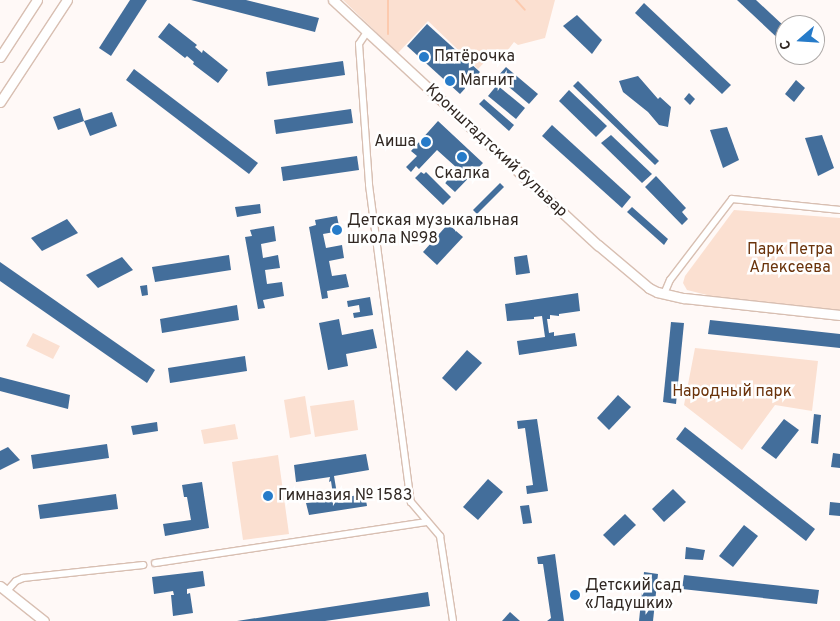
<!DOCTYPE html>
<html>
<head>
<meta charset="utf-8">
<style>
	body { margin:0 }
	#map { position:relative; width:840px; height:621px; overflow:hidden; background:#fff9f7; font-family:Overpass,sans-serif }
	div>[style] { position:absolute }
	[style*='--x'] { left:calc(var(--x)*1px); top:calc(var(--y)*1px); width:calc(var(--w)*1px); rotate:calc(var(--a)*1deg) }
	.green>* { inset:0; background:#fbe0d1 }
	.stream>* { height:2px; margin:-1px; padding:0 1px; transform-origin:1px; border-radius:1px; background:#fccaae }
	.building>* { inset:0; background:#436e9b }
	.roads { filter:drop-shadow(1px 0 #d8bfb2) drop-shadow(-1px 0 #d8bfb2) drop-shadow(0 1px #d8bfb2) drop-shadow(0 -1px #d8bfb2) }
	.street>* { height:6px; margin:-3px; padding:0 3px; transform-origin:3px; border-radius:3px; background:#fff }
	.secondary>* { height:9px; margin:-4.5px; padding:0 4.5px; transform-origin:4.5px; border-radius:4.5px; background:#fff }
	.dots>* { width:14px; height:14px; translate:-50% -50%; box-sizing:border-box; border:2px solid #fff; border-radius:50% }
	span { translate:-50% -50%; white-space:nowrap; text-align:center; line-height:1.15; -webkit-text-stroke:5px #fff; paint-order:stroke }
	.poi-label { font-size:16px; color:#312823 }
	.left { translate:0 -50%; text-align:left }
	.right { translate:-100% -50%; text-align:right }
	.street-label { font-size:16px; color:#312823 }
	.park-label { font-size:16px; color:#6a330b }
	.north { position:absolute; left:775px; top:15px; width:50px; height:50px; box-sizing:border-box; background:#fff; border:1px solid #ada9a7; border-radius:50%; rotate:251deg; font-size:14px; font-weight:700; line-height:20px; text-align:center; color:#312823 }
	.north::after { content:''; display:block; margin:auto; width:18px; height:22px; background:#267bc9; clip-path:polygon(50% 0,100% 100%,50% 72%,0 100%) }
</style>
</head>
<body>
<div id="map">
	<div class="green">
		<i style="clip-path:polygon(343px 0,555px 0,545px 38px,518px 45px,514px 42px,503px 56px,495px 51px,478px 69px,428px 21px,398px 53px)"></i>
		<i style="clip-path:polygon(734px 210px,840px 218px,840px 310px,715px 297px,687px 290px,683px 283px,685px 276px)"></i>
		<i style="clip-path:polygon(33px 333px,60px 346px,53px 359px,26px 346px)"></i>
		<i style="clip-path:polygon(695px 348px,818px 361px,812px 411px,775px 405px,742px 450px,684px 405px)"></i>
		<i style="clip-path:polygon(305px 396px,311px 434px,290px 438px,284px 400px)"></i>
		<i style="clip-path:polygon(354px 400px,358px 430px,315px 437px,310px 406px)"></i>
		<i style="clip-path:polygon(235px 424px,238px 439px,204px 444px,201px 430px)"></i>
		<i style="clip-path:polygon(278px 455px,289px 534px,243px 540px,232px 462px)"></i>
	</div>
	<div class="stream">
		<i style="--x:388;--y:0;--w:34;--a:90"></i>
		<i style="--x:516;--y:0;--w:13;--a:48"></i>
	</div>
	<div class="building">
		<i style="clip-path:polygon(130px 0,147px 0,111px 56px,99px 48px)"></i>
		<i style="clip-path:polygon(191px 0,246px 0,319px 18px,315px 32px)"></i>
		<i style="clip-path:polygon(737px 0,756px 0,785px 27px,785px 45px)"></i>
		<i style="clip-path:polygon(644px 3px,731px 85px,722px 94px,635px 13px)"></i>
		<i style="clip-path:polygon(577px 15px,602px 40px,592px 54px,563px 26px)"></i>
		<i style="clip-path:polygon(169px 23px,197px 45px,195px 47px,202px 53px,203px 50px,228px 70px,218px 83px,193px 64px,194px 62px,187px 56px,185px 58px,158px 37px)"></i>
		<i style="clip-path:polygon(427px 24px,480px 72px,460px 94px,407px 46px)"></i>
		<i style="clip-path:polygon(343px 61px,345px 75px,268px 86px,266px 72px)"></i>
		<i style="clip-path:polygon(506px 67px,538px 94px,529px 104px,497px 77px)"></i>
		<i style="clip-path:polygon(134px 69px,258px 163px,249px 174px,126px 80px)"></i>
		<i style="clip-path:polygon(638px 76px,658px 99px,660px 97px,671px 107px,668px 127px,659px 125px,648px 112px,623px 92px,619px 81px)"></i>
		<i style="clip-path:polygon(796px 80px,805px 88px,794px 102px,785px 94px)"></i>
		<i style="clip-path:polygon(578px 81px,659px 161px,655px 165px,573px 86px)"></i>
		<i style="clip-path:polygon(497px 85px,525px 108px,516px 119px,488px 96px)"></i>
		<i style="clip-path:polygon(569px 90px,607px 126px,596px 137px,559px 101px)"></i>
		<i style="clip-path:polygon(689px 93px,695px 99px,690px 105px,684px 99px)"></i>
		<i style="clip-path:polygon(484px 99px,514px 125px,509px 131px,479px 104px)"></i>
		<i style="clip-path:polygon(80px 108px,84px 121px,58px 130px,53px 117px)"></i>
		<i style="clip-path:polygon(351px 109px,353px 123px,276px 134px,274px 120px)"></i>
		<i style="clip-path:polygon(112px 112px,117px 126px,90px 136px,84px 121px)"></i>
		<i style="clip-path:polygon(438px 121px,483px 163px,455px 192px,444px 182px,457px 168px,437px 150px,419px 169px,416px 166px,411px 172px,406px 167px,417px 156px,411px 151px)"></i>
		<i style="clip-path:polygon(552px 125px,631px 197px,622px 208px,542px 136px)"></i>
		<i style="clip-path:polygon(727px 127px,739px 160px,723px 168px,710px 130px)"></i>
		<i style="clip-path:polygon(611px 135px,652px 174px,642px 183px,601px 143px)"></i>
		<i style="clip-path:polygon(822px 135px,834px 168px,818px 176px,805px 138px)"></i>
		<i style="clip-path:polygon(357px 156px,359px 170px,283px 181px,281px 167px)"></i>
		<i style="clip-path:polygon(421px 172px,424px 174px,426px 172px,451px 197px,443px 205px,415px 178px)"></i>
		<i style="clip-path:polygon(656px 176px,686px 208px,682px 212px,688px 219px,682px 225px,645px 187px)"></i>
		<i style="clip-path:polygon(500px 183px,504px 187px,477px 214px,473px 210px)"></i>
		<i style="clip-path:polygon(260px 204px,261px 213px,237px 217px,235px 207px)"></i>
		<i style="clip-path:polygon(632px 207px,668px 239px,664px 245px,627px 212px)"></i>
		<i style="clip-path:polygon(337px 216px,340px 231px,323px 234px,326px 248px,342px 245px,344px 258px,329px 261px,332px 276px,346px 274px,349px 287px,327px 291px,328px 298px,322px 299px,309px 227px,316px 225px,315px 220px)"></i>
		<i style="clip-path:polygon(67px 219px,78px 233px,42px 251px,31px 238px)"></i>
		<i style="clip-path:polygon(448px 224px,463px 237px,437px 265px,423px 252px)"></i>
		<i style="clip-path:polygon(274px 226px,276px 241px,261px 244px,263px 258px,278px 255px,280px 268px,265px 270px,267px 284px,282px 282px,284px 296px,263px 300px,265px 308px,258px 309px,245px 237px,252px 236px,250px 230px)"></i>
		<i style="clip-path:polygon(229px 255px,231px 270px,155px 282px,152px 267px)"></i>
		<i style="clip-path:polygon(527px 255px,530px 273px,516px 275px,514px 257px)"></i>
		<i style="clip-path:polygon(122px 257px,133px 270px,98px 288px,86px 275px)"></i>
		<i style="clip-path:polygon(0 262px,155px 370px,147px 383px,0 281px)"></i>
		<i style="clip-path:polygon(147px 285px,148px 295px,142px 296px,140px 286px)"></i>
		<i style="clip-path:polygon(578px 293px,580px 311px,559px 314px,559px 316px,550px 315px,550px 319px,547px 319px,549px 333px,554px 332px,554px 336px,575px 333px,577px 346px,519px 355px,517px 341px,545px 337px,542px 316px,534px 317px,534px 319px,507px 321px,505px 304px)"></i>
		<i style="clip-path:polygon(370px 297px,373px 315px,354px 318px,353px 313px,360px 312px,359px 305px,348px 307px,347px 301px)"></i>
		<i style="clip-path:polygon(237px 305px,239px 320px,162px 333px,160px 319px)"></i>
		<i style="clip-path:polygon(339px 319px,342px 335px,373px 329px,377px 348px,346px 354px,348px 366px,328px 370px,319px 323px)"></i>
		<i style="clip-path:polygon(710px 320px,840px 334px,840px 348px,708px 334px)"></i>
		<i style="clip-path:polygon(671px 322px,684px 323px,676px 404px,663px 402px)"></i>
		<i style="clip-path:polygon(467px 350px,482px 363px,456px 391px,442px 378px)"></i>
		<i style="clip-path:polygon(245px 356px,247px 371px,170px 383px,168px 368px)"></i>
		<i style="clip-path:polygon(0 377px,70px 395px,68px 409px,0 391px)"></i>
		<i style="clip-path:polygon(618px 395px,631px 407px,609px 430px,597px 418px)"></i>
		<i style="clip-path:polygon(814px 414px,821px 415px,818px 444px,811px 443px)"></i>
		<i style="clip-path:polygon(537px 419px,548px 491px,527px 494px,526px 486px,533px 485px,525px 428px,518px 429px,517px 421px)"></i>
		<i style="clip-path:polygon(784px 419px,799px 430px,776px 459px,761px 448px)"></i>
		<i style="clip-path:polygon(157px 422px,158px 431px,133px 435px,131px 426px)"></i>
		<i style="clip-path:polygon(685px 427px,815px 529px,806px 541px,676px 439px)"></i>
		<i style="clip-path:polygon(107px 444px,109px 458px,33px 469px,31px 455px)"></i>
		<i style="clip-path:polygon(8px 447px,20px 460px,0 470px,0 451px)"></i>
		<i style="clip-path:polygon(833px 453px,840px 454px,840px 468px,831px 467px)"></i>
		<i style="clip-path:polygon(366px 454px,369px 470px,334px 476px,337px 494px,340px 494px,340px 498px,365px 494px,367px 506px,309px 515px,306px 503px,331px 499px,331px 495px,333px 495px,331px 481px,329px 482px,330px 477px,296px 482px,294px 465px)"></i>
		<i style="clip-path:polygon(488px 479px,503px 492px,478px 520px,463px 507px)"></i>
		<i style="clip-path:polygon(202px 482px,209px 528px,165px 536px,163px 524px,191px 520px,187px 497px,184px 497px,182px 485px)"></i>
		<i style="clip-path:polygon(673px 489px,686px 502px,664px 522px,652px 509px)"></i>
		<i style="clip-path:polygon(116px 494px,118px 509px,40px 519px,38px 505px)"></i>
		<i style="clip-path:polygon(830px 502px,840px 503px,840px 516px,829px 515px)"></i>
		<i style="clip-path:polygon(529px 505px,532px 523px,523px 524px,520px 506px)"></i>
		<i style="clip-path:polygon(625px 514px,636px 525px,614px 546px,603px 535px)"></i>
		<i style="clip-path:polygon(744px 525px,758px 536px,733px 567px,719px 556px)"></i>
		<i style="clip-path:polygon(686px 547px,705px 550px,703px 560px,685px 559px)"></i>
		<i style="clip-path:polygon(555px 554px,564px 621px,547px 621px,551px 618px,543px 564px,538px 564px,537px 557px)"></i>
		<i style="clip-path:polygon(203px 571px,205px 586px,187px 589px,187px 594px,190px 593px,193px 613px,173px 616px,171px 595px,174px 595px,173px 591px,154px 594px,152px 577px)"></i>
		<i style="clip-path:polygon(644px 572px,658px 574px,653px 621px,639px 621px)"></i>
		<i style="clip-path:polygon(684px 575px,819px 590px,817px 604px,682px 589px)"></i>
		<i style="clip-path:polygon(428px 592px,430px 606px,325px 621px,237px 621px)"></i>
		<i style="clip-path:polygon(510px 612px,520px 621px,502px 621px)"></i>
	</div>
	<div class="roads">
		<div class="street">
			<i style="--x:367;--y:32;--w:14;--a:124"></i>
			<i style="--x:359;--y:44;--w:141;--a:85.9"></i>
			<i style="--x:369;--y:185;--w:320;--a:82.5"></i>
			<i style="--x:411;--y:502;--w:45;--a:49.5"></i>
			<i style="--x:440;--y:536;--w:86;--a:81.3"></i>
			<i style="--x:664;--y:294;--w:15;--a:-67"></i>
			<i style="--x:670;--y:280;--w:102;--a:-52.6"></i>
			<i style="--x:732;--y:199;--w:109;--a:5.8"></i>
			<i style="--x:155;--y:563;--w:275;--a:-8.6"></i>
			<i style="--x:7;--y:591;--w:13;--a:-48"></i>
			<i style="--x:16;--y:581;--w:8;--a:-23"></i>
			<i style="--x:23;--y:578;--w:121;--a:-6.2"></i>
		</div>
		<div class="secondary">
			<i style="--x:333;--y:0;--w:361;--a:42.8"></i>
			<i style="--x:598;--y:245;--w:67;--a:40.1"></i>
			<i style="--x:649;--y:288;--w:9;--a:27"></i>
			<i style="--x:657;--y:292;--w:28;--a:13"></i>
			<i style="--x:684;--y:298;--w:157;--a:6.2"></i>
			<i style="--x:0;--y:57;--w:68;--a:-57"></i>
			<i style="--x:0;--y:102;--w:122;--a:-56.7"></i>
			<i style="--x:0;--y:586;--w:56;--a:38.5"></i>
		</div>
	</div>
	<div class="dots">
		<i style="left:424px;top:57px;background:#267bc9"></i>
		<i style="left:450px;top:81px;background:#267bc9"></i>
		<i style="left:426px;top:142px;background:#267bc9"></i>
		<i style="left:462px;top:157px;background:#267bc9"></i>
		<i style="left:337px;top:230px;background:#267bc9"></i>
		<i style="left:268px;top:496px;background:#267bc9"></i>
		<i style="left:575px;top:595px;background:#267bc9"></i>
	</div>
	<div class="poi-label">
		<span class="left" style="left:434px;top:57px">Пятёрочка</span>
		<span class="left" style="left:460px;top:81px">Магнит</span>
		<span class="right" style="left:416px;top:142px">Аиша</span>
		<span style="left:462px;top:174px">Скалка</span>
		<span class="left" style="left:347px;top:230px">Детская музыкальная<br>школа №98</span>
		<span class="left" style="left:278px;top:496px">Гимназия № 1583</span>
		<span class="left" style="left:585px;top:595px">Детский сад<br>«Ладушки»</span>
	</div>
	<div class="street-label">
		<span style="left:496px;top:151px;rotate:43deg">Кронштадтский бульвар</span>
	</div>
	<div class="park-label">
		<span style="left:790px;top:259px">Парк Петра<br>Алексеева</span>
		<span style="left:732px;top:392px">Народный парк</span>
	</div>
	<div class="north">С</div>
</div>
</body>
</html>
